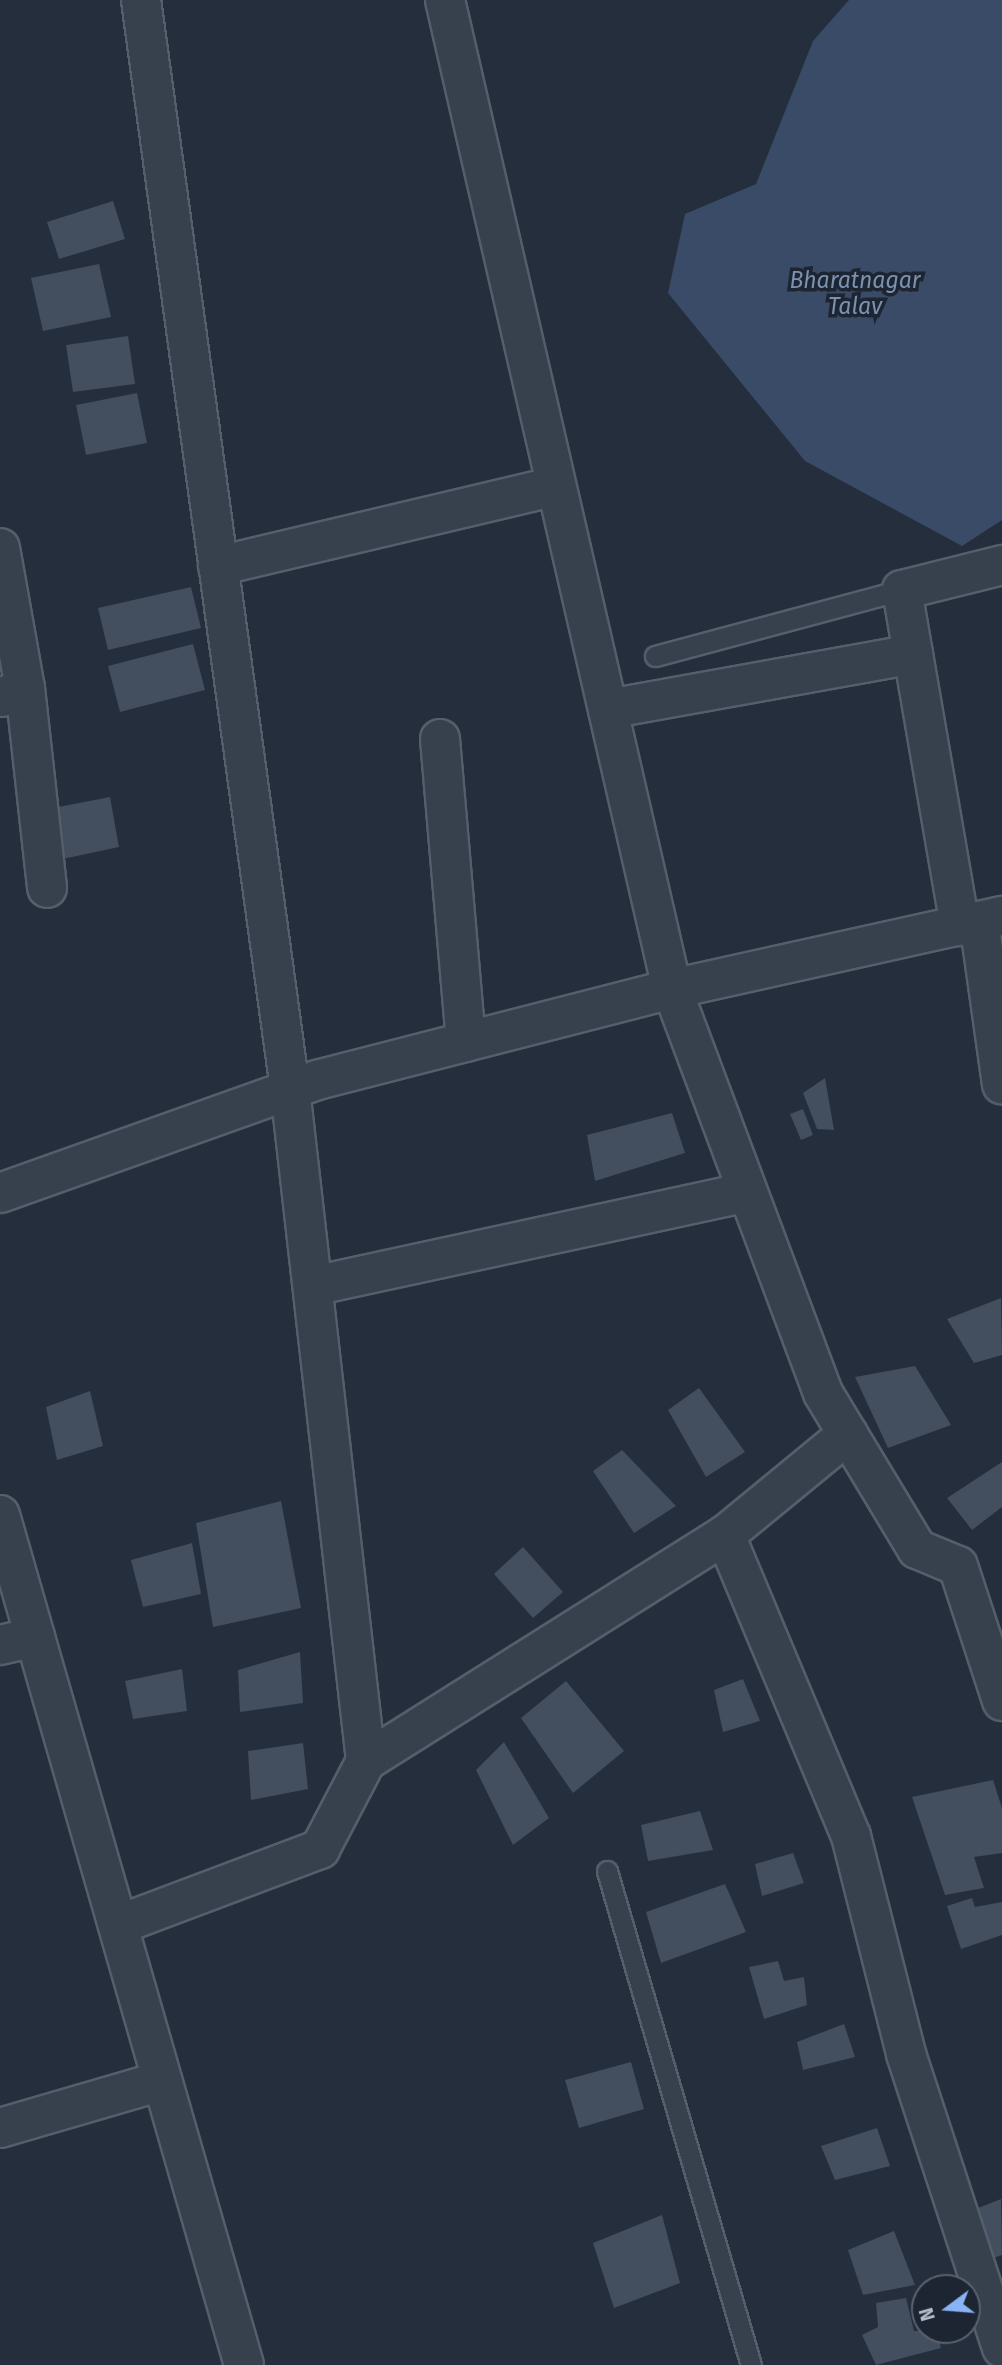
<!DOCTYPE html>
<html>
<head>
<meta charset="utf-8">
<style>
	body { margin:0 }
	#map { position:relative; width:1002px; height:2365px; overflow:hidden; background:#242e3c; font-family:"Fira Sans",sans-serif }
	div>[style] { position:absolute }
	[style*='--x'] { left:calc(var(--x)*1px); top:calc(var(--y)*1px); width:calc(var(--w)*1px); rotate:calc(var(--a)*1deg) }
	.water>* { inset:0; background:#394b66 }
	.building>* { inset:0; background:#434e5e }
	.roads { filter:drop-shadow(2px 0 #555e6b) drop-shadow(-2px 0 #555e6b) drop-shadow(0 2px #555e6b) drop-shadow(0 -2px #555e6b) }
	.service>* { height:19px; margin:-9.5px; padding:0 9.5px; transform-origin:9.5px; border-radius:9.5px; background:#37404d }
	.minor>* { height:38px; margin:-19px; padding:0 19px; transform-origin:19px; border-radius:19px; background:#37404d }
	.tertiary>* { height:38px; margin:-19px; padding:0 19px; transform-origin:19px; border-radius:19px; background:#37404d }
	span { translate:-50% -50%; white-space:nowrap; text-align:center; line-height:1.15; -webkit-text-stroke:7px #1d2532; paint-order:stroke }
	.water-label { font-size:23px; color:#7b91b0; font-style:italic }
	.north { position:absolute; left:911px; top:2274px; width:70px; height:70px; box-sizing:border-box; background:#1d2532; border:2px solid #59616e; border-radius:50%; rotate:254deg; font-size:19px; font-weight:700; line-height:28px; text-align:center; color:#b3bbc8 }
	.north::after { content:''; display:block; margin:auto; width:24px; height:32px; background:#89b3f7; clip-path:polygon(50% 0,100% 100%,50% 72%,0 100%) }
</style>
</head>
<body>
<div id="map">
	<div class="water">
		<i style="clip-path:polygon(849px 0,1002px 0,1002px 520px,962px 546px,805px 461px,668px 293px,685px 214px,756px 184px,813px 41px)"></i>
	</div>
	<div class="building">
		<i style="clip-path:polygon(113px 201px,125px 239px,59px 259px,47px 222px)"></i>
		<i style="clip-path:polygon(99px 264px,111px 317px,43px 331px,31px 278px)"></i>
		<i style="clip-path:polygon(128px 336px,135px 384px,73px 392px,66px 345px)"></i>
		<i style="clip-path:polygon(137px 393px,147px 443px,86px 455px,76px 405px)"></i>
		<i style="clip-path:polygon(191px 587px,201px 628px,108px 650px,98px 608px)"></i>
		<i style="clip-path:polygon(193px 644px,205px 690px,120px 712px,108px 666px)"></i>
		<i style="clip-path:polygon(110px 797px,119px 847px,58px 860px,48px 809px)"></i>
		<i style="clip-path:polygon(825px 1078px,834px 1130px,817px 1129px,803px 1093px)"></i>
		<i style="clip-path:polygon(803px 1109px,813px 1135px,801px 1140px,790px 1114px)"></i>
		<i style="clip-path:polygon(672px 1113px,685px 1153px,595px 1181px,587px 1135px)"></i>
		<i style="clip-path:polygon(1001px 1298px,1002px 1355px,974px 1363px,947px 1319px)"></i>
		<i style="clip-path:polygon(915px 1366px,951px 1425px,888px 1448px,855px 1377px)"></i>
		<i style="clip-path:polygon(699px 1388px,745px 1452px,706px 1477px,668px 1410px)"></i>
		<i style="clip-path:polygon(90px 1391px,103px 1446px,57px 1460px,46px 1407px)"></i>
		<i style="clip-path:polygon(622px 1450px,676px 1506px,634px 1533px,593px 1471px)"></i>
		<i style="clip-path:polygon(1002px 1462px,1002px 1507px,972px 1530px,947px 1498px)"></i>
		<i style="clip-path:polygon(281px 1501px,301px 1608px,213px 1627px,196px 1523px)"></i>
		<i style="clip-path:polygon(192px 1543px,201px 1594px,143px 1607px,131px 1560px)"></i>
		<i style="clip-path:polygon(523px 1547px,563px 1592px,533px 1618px,494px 1574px)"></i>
		<i style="clip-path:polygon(300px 1652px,303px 1703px,240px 1712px,238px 1670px)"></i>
		<i style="clip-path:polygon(182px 1669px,187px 1711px,133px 1719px,125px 1681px)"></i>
		<i style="clip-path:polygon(743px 1679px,760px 1721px,723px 1732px,714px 1690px)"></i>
		<i style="clip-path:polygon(566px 1681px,624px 1751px,573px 1793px,521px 1718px)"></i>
		<i style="clip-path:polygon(504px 1742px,549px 1818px,513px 1845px,476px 1770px)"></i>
		<i style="clip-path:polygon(303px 1743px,308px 1789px,251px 1800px,248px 1751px)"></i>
		<i style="clip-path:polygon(993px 1780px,1002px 1808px,1002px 1853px,974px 1857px,984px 1888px,945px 1895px,912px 1797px)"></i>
		<i style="clip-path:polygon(700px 1811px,713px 1850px,648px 1861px,641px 1825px)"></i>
		<i style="clip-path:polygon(793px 1853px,804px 1883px,762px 1896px,755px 1864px)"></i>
		<i style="clip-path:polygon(725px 1884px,746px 1932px,661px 1963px,646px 1912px)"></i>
		<i style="clip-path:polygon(972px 1898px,975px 1907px,1002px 1902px,1002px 1935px,961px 1949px,947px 1906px)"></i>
		<i style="clip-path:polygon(778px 1961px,784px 1981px,804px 1977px,807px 2005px,764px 2019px,749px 1967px)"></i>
		<i style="clip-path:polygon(844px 2024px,855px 2057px,803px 2070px,797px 2042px)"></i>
		<i style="clip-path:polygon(631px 2062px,644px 2109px,579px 2128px,565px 2080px)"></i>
		<i style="clip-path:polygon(877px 2128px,890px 2166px,835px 2180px,821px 2146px)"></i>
		<i style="clip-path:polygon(1001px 2199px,1002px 2255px,991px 2259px,973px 2210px)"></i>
		<i style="clip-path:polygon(662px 2215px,680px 2283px,614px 2308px,593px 2243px)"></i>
		<i style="clip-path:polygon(894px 2231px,915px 2285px,863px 2295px,848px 2250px)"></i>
		<i style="clip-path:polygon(906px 2298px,914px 2331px,936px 2330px,941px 2348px,876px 2365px,862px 2335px,878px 2327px,876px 2303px)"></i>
	</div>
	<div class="roads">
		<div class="service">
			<i style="--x:655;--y:656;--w:256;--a:-15"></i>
			<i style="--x:607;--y:1871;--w:515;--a:73.75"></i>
		</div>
		<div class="minor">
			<i style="--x:445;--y:0;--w:1015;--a:77.07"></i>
			<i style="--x:672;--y:989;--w:431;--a:69.5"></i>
			<i style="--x:823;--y:1393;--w:182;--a:58.9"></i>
			<i style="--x:917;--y:1549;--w:44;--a:22.5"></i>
			<i style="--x:958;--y:1566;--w:142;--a:71.9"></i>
			<i style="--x:0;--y:548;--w:142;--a:79.9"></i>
			<i style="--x:25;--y:688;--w:24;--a:158"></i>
			<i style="--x:218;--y:566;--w:347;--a:-13.3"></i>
			<i style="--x:25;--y:688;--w:201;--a:83.7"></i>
			<i style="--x:608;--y:709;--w:310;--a:-10.2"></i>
			<i style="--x:440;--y:739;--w:304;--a:85.1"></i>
			<i style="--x:979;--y:921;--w:165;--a:82"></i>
			<i style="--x:960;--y:926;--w:341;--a:-99.8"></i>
			<i style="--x:902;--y:590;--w:103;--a:-14"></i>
			<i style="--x:0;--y:1193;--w:337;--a:-19.6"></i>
			<i style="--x:317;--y:1080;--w:366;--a:-14.4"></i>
			<i style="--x:672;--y:989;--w:338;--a:-12.5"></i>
			<i style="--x:313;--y:1286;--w:444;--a:-12.2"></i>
			<i style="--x:725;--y:1535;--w:326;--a:67.3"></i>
			<i style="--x:851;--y:1836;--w:225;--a:75.8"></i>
			<i style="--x:906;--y:2054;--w:309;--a:71.9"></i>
			<i style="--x:0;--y:1645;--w:36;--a:-13"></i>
			<i style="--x:366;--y:1761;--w:424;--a:-32.2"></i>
			<i style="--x:725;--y:1535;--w:159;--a:-39.4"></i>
			<i style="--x:118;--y:1925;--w:216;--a:-20.6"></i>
			<i style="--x:320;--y:1849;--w:99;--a:-62.4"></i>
			<i style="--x:366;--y:1761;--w:676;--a:-96.45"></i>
			<i style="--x:290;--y:1089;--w:1099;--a:-97.79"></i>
			<i style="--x:0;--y:2128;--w:169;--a:-16.2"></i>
		</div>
		<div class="tertiary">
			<i style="--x:0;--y:1515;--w:884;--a:73.98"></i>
		</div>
	</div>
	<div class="water-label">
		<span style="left:855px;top:293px">Bharatnagar<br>Talav</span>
	</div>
	<div class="north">N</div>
</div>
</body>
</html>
